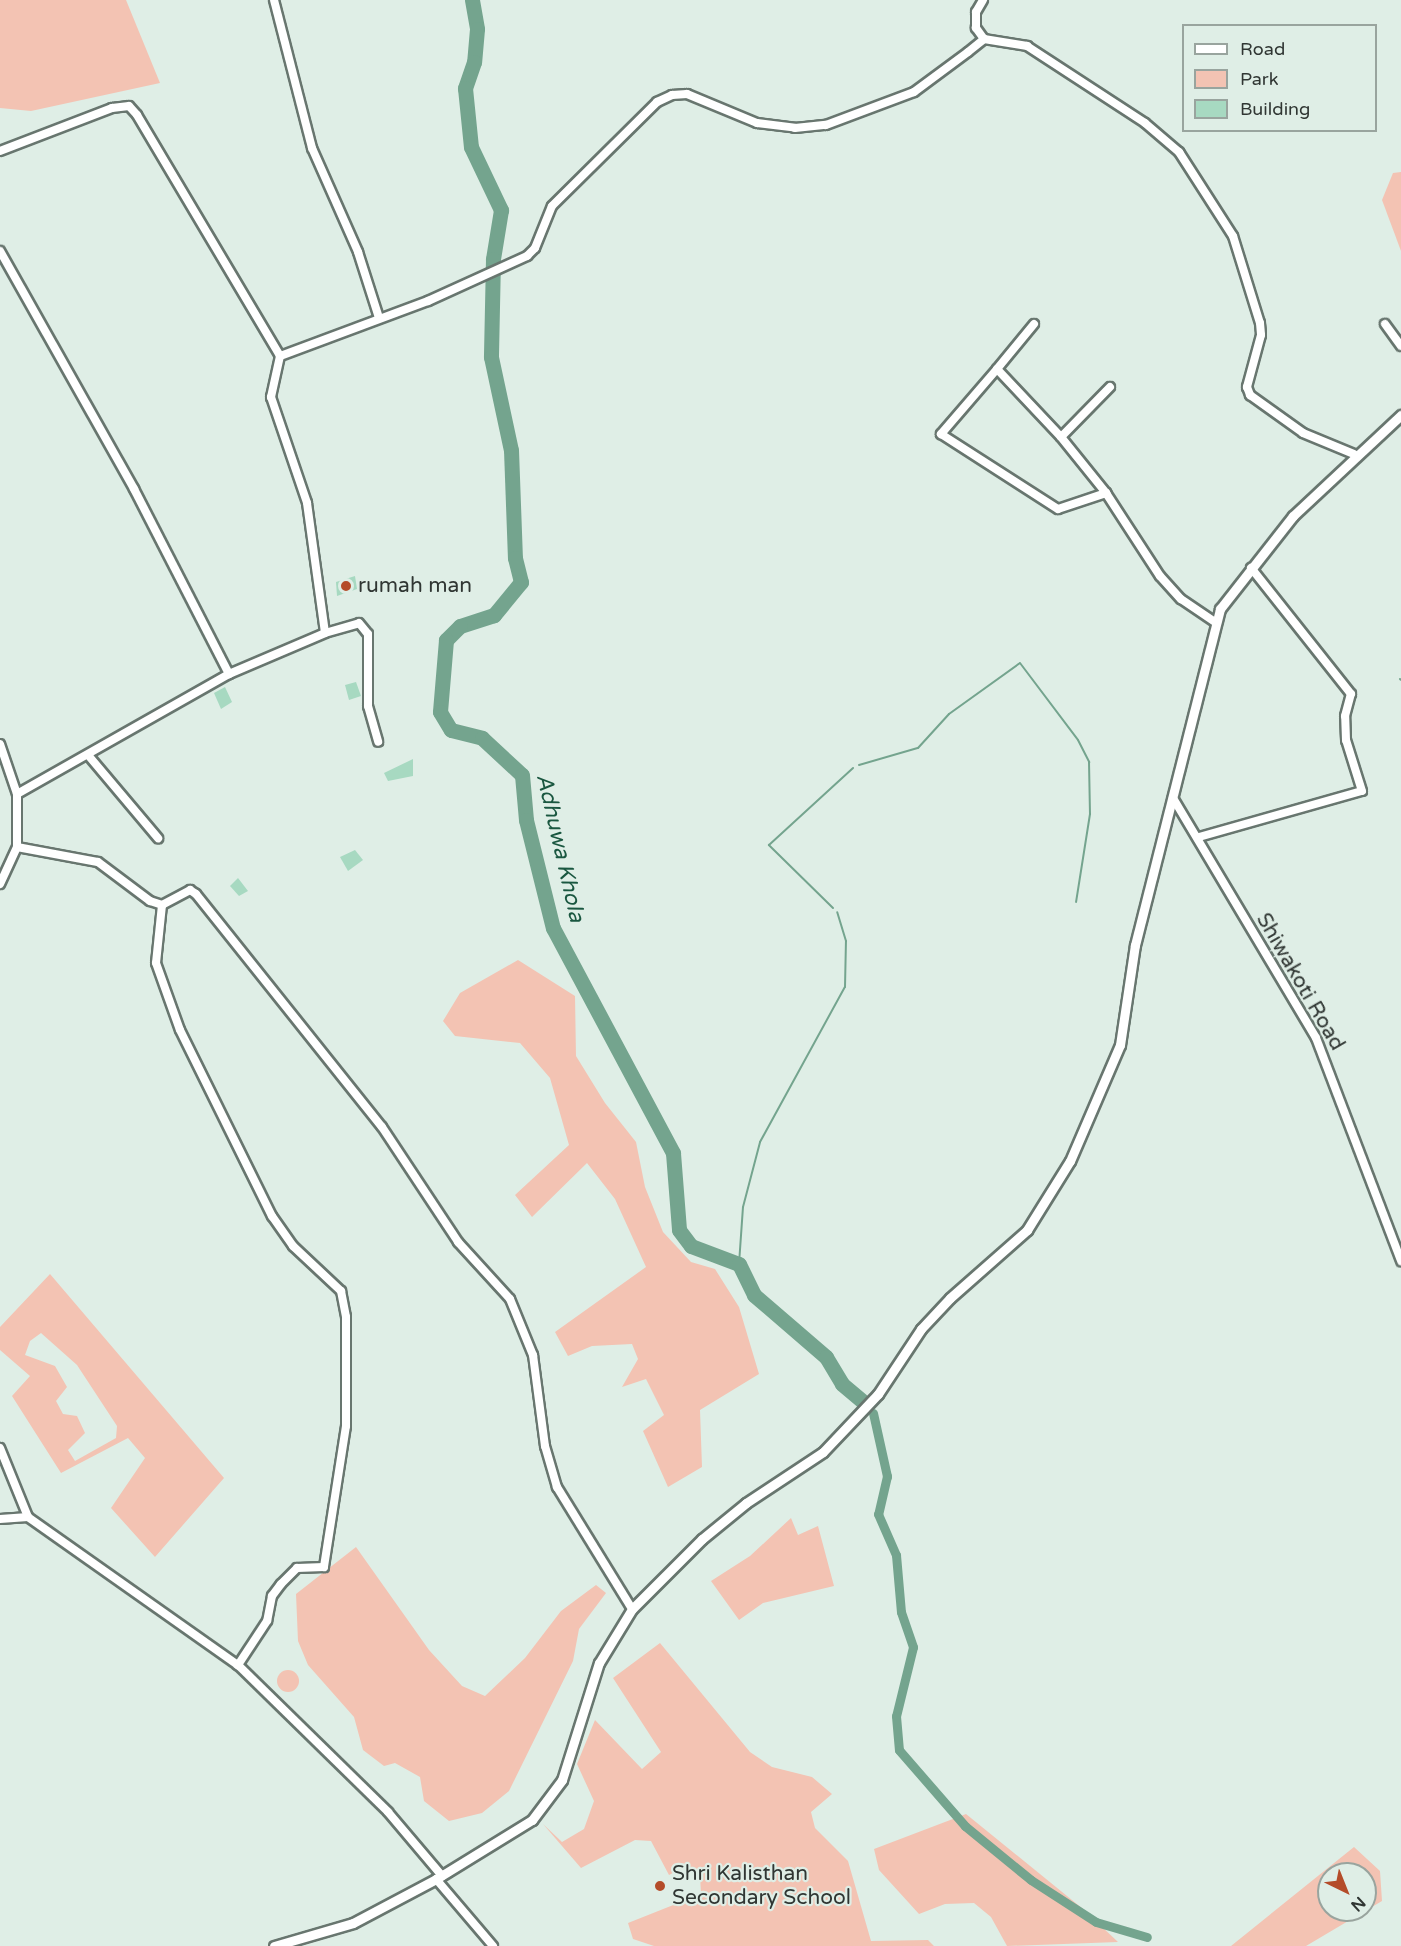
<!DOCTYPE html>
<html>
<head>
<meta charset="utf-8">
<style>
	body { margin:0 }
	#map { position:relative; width:1401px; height:1946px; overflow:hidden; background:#dfeee6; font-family:"Varela Round",sans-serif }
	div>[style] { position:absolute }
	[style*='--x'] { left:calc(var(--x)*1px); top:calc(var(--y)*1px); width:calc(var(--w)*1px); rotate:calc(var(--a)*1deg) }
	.green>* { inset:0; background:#f3c3b3 }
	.round { border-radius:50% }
	.stream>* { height:2px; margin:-1px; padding:0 1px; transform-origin:1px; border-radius:1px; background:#74a48e }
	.canal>* { height:9px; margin:-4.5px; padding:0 4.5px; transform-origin:4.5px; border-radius:4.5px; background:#74a48e }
	.river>* { height:15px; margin:-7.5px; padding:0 7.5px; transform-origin:7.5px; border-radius:7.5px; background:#74a48e }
	.building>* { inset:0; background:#a7d9c1 }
	.roads { filter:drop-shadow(2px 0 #68766f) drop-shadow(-2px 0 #68766f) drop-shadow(0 2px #68766f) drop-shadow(0 -2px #68766f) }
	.minor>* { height:8px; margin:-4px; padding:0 4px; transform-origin:4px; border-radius:4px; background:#fff }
	.tertiary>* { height:9px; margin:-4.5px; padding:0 4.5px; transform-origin:4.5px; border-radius:4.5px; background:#fff }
	.dots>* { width:16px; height:16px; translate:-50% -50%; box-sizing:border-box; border:3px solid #dfeee6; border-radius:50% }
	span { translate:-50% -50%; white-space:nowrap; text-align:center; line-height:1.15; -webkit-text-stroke:4.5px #dfeee6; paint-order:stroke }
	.poi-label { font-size:21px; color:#303633 }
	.left { translate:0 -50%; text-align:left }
	.street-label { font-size:21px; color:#303633 }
	.water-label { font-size:22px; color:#1a5740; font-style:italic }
	.legend { position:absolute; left:1182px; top:24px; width:195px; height:108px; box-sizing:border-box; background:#dfeee6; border:2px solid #99a49e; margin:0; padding:8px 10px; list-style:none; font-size:18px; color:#303633 }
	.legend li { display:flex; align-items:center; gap:12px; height:30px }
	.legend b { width:30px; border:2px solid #99a49e }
	.north { position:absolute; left:1317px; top:1862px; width:60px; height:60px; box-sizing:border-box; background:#dfeee6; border:2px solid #99a49e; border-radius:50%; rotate:137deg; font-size:16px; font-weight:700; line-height:24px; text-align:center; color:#303633 }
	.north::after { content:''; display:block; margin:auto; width:21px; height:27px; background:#b44c29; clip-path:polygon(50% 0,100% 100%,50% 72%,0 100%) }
</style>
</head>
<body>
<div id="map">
	<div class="green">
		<i style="clip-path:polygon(0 0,126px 0,160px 83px,31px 111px,0 108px)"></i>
		<i style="clip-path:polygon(1401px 172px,1401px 251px,1382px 200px,1393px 173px)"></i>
		<i style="clip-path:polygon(518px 960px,575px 996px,576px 1056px,605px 1103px,636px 1142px,645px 1187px,663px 1232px,691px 1262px,715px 1269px,739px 1307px,759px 1374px,700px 1410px,702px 1467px,668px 1487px,643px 1431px,664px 1415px,646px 1379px,622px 1387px,638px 1359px,632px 1344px,592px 1346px,568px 1356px,555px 1332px,646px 1267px,615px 1199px,587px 1163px,532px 1217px,515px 1195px,569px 1145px,550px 1078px,520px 1043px,455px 1036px,443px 1021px,460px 993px)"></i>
		<i style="clip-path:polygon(evenodd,50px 1274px,224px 1478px,155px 1557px,111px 1508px,145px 1458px,128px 1438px,61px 1473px,12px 1396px,30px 1376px,0 1350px,0 1327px,50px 1274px,41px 1333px,77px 1365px,117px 1426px,116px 1438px,75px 1461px,68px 1450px,85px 1433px,77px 1416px,63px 1414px,56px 1401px,67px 1387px,55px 1366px,25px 1355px,30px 1341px,41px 1333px)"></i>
		<i style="clip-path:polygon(791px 1518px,798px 1535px,818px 1526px,834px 1586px,763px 1603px,739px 1620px,711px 1581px,750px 1556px)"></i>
		<i style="clip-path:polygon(356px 1547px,429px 1650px,462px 1686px,485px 1696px,525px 1658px,561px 1611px,596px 1585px,606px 1593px,579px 1629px,573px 1661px,509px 1791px,482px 1813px,449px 1821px,424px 1801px,420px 1777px,395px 1763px,384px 1766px,363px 1750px,354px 1717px,308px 1665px,298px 1641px,296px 1594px)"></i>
		<i style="clip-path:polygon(660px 1643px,750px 1752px,772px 1767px,812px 1777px,832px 1794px,811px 1812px,815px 1828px,848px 1861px,871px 1941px,928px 1940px,934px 1946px,654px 1946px,633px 1939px,628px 1923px,701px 1894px,700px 1876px,686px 1866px,669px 1875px,651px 1841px,635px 1840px,581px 1868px,543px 1824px,562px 1842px,584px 1829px,594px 1801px,577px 1764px,595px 1720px,642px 1769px,661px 1752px,613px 1678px)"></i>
		<i class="round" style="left:277px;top:1670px;width:22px;height:22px"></i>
		<i style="clip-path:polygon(966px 1814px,1083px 1909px,1118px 1942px,1007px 1946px,991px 1917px,974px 1903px,945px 1904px,919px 1914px,879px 1870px,874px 1849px)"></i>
		<i style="clip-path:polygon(evenodd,1354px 1847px,1380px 1871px,1382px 1901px,1306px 1946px,1231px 1946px,1354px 1847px,1329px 1874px,1365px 1874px,1365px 1910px,1329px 1910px,1329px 1874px)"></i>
	</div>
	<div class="stream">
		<i style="--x:1400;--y:679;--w:1;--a:45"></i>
		<i style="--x:859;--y:765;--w:61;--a:-16.1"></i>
		<i style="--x:918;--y:748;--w:46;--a:-47.6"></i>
		<i style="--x:949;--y:714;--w:87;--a:-35.7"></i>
		<i style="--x:1020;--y:663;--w:96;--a:53"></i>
		<i style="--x:1078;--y:740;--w:25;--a:63"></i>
		<i style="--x:1089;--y:762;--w:52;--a:88.9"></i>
		<i style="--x:1090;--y:814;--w:89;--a:99"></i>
		<i style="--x:833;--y:908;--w:90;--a:-135.5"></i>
		<i style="--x:769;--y:845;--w:114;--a:-42.5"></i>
		<i style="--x:739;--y:1264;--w:57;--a:-86"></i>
		<i style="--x:743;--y:1207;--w:67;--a:-75.3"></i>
		<i style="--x:760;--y:1142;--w:177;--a:-61.3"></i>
		<i style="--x:845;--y:987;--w:46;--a:-88.8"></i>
		<i style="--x:846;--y:941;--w:30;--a:-107"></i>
	</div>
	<div class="canal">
		<i style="--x:873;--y:1413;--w:65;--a:77.5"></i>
		<i style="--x:887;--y:1476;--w:39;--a:103"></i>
		<i style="--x:878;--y:1514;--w:45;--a:66.3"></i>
		<i style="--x:896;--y:1555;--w:57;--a:85"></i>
		<i style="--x:901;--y:1612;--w:37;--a:71"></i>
		<i style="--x:913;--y:1647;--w:71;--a:103.8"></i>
		<i style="--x:896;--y:1716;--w:34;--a:85"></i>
		<i style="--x:899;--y:1750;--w:101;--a:49"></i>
		<i style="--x:965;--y:1826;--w:85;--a:39.3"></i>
		<i style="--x:1031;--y:1880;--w:77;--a:32.9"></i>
		<i style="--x:1096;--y:1922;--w:53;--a:16.4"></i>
	</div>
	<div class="river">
		<i style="--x:472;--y:0;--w:29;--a:80"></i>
		<i style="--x:477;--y:29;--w:33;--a:95"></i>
		<i style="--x:474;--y:62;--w:28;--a:109"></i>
		<i style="--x:465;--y:88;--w:59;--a:84.2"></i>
		<i style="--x:471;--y:147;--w:70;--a:64.5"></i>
		<i style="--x:501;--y:210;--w:50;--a:99.3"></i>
		<i style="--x:493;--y:259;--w:98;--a:91.2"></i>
		<i style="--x:491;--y:357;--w:95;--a:77.9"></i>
		<i style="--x:511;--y:450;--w:108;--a:87.9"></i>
		<i style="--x:515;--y:558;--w:25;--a:76"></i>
		<i style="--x:521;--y:582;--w:43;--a:129.3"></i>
		<i style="--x:494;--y:615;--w:36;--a:162"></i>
		<i style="--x:460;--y:626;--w:20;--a:135"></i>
		<i style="--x:446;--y:640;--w:72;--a:94.8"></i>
		<i style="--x:440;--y:712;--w:21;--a:59"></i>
		<i style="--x:451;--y:730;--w:32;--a:14"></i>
		<i style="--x:482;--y:738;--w:54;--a:42.8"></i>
		<i style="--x:522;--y:775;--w:45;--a:84.9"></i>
		<i style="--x:526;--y:820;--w:111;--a:76"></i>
		<i style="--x:553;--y:928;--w:255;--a:61.9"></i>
		<i style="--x:673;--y:1153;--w:77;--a:85.5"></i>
		<i style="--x:679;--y:1230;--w:20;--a:53"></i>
		<i style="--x:691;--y:1246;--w:51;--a:20.6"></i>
		<i style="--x:739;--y:1264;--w:34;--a:64"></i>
		<i style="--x:754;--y:1295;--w:95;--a:40.7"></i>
		<i style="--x:826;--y:1357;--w:31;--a:59"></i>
		<i style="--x:842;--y:1384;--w:26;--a:40"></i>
	</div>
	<div class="building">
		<i style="clip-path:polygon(355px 576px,357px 589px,337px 596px,336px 582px)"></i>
		<i style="clip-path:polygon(356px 682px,361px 696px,349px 700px,345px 685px)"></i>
		<i style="clip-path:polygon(225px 687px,232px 702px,221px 709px,214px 693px)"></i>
		<i style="clip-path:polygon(413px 759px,413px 776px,388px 781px,384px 773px)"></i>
		<i style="clip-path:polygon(355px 850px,363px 860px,348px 871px,340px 857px)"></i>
		<i style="clip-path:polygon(238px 878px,248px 891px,239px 896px,230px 886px)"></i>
	</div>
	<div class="roads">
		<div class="minor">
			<i style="--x:274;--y:0;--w:153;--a:75.6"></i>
			<i style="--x:312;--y:148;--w:114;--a:66.1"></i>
			<i style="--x:358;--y:252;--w:69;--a:72.3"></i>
			<i style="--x:984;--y:39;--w:44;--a:9.2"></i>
			<i style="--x:1027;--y:46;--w:141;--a:33.1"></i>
			<i style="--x:1145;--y:123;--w:45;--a:40.5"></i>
			<i style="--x:1179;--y:152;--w:100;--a:57.3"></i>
			<i style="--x:1233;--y:236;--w:91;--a:72.8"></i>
			<i style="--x:1260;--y:323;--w:12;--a:85"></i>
			<i style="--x:1261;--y:335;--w:54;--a:105.1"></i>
			<i style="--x:1247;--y:387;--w:9;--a:69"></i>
			<i style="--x:1250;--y:395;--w:65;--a:35.6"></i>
			<i style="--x:1303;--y:433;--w:55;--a:22.4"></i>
			<i style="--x:0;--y:151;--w:120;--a:-21"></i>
			<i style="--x:112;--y:108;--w:17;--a:-7"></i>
			<i style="--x:129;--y:106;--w:12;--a:48"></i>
			<i style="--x:137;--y:115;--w:280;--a:59.3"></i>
			<i style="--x:280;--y:356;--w:42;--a:102.4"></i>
			<i style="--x:271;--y:397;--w:112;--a:71.2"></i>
			<i style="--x:307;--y:503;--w:131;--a:82.1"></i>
			<i style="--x:0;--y:251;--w:273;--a:60.6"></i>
			<i style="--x:134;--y:489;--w:208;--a:62.8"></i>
			<i style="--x:1034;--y:324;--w:58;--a:129.4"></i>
			<i style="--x:997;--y:369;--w:93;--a:46.7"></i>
			<i style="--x:1385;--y:324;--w:27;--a:54"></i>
			<i style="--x:280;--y:356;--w:158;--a:-20.4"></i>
			<i style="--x:428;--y:301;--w:109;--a:-24.4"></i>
			<i style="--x:527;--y:256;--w:11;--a:-45"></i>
			<i style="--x:535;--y:248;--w:45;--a:-68"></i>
			<i style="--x:552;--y:206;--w:148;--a:-44.7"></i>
			<i style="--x:657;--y:102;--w:17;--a:-25"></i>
			<i style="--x:672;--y:95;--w:15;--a:-4"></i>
			<i style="--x:687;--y:94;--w:76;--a:22.5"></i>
			<i style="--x:757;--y:123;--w:38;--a:7"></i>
			<i style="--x:795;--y:128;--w:31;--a:-6"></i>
			<i style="--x:826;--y:125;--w:94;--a:-20.6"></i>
			<i style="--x:914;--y:92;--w:67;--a:-36.5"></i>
			<i style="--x:968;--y:52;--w:21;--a:-39"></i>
			<i style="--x:984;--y:39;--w:14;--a:-126"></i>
			<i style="--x:976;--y:28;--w:16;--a:-90"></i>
			<i style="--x:976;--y:12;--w:14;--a:-60"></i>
			<i style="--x:997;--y:369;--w:86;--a:130.7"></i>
			<i style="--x:941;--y:434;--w:139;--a:32.7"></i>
			<i style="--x:1058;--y:509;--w:51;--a:-18.4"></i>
			<i style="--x:1110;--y:387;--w:70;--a:134.4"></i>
			<i style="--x:1061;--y:437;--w:72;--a:51.2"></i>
			<i style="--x:1106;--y:493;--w:99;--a:57"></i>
			<i style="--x:1160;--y:576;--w:31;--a:48"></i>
			<i style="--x:1181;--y:599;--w:41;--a:34.1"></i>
			<i style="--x:0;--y:744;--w:53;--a:71.2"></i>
			<i style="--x:17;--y:794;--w:244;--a:-29.5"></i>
			<i style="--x:229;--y:674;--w:104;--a:-23.1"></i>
			<i style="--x:325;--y:633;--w:35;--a:-16"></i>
			<i style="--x:359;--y:623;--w:14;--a:51"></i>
			<i style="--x:368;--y:634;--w:72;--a:90"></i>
			<i style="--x:368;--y:706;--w:37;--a:74"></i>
			<i style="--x:88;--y:755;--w:109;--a:49.9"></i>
			<i style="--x:1173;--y:798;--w:279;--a:59.2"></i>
			<i style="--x:1316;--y:1038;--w:239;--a:69.1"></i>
			<i style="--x:1199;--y:837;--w:169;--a:-15.8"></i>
			<i style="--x:1362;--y:791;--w:53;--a:-107.4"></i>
			<i style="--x:1346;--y:740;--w:24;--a:-92"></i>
			<i style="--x:1345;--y:716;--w:23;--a:-75"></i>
			<i style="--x:1351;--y:694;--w:161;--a:-128.4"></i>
			<i style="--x:17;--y:847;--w:82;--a:10.5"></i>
			<i style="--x:98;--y:862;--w:65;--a:36.9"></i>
			<i style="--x:150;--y:901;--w:13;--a:18"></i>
			<i style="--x:162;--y:905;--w:32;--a:-28"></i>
			<i style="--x:190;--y:890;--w:7;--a:34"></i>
			<i style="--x:196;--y:894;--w:298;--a:51.4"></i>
			<i style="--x:382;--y:1127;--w:138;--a:56.5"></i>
			<i style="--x:458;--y:1242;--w:77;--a:47.6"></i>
			<i style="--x:510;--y:1299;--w:61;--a:67.7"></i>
			<i style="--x:533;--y:1355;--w:92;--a:82.5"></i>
			<i style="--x:545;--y:1446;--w:43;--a:73.7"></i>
			<i style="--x:557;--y:1487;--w:143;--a:58.4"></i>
			<i style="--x:0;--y:884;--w:41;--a:-65.3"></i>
			<i style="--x:17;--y:847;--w:53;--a:-90"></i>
			<i style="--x:162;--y:905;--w:58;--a:95.9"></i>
			<i style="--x:156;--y:963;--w:71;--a:70.3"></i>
			<i style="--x:180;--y:1030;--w:208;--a:63.7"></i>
			<i style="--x:272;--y:1216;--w:37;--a:55"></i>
			<i style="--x:293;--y:1246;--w:66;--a:43.2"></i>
			<i style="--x:341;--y:1291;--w:26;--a:79"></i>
			<i style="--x:346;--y:1317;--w:109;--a:90"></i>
			<i style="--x:346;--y:1426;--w:143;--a:98.9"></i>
			<i style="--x:324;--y:1567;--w:27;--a:178"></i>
			<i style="--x:297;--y:1568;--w:23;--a:135"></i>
			<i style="--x:281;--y:1584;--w:15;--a:127"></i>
			<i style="--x:272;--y:1596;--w:25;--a:101"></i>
			<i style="--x:267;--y:1621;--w:53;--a:123.4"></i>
			<i style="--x:0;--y:1448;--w:74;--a:67.9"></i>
			<i style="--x:0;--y:1519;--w:28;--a:-4"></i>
			<i style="--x:28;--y:1517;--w:257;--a:35.2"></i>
			<i style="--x:238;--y:1665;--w:210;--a:44.4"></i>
			<i style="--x:388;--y:1812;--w:84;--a:49.8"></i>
			<i style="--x:436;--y:1879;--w:88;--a:49.6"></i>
		</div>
		<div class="tertiary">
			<i style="--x:274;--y:1946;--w:82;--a:-16.2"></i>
			<i style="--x:353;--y:1923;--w:94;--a:-27.9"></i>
			<i style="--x:436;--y:1879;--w:113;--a:-31.6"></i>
			<i style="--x:532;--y:1820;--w:50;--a:-53.1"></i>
			<i style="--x:562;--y:1780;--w:123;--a:-72.5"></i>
			<i style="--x:599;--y:1663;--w:63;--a:-58.6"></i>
			<i style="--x:632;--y:1609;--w:99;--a:-45"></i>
			<i style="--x:702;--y:1539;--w:57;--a:-39.3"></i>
			<i style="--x:746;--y:1503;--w:92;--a:-33.5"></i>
			<i style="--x:823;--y:1452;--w:80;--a:-46.5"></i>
			<i style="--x:878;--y:1394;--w:78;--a:-56.5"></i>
			<i style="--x:921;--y:1329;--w:42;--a:-46.9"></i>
			<i style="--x:950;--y:1298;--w:103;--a:-41.4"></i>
			<i style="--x:1027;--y:1230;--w:81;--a:-58.1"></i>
			<i style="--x:1070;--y:1161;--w:126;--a:-66.7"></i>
			<i style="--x:1120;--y:1045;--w:101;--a:-81.5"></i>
			<i style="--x:1135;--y:945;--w:347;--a:-75.8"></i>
			<i style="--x:1220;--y:609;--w:118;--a:-51.9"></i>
			<i style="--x:1293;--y:516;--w:148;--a:-43.1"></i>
		</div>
	</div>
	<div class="dots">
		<i style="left:346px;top:586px;background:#b44c29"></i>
		<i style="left:660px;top:1886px;background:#b44c29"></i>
	</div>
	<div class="poi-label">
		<span class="left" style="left:358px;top:586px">rumah man</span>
		<span class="left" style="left:672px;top:1886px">Shri Kalisthan<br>Secondary School</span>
	</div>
	<div class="street-label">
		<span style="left:1300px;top:982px;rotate:60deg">Shiwakoti Road</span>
	</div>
	<div class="water-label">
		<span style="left:560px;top:848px;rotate:77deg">Adhuwa Khola</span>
	</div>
	<ul class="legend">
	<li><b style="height:8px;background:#fff"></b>Road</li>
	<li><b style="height:16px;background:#f3c3b3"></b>Park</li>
	<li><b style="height:16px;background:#a7d9c1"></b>Building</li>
	</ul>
	<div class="north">N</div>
</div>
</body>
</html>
